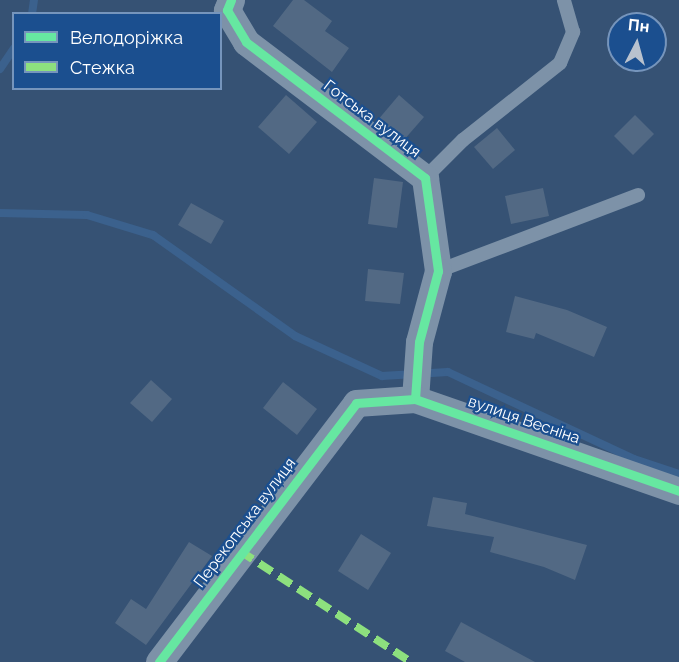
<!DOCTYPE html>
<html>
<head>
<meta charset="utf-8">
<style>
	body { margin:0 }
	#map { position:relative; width:679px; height:662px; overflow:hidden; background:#365274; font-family:Raleway,sans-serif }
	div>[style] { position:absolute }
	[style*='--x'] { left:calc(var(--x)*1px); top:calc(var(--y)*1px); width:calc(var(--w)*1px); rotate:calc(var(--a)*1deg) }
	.stream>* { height:8px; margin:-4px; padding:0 4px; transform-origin:4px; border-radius:4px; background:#3b618d }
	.building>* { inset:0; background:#526984 }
	.service>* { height:14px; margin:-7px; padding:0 7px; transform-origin:7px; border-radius:7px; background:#7d92a8 }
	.minor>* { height:27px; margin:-13.5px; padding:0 13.5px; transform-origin:13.5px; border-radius:13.5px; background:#7d92a8 }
	.quiet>* { height:8px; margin-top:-4px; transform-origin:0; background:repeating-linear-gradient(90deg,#8de07e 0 15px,transparent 0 23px) }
	.cycleway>* { height:9px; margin:-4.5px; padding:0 4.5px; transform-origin:4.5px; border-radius:4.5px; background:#66e7a1 }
	span { translate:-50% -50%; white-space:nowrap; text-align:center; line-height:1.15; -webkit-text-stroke:4.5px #1b4f8f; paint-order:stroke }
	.street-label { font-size:16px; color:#fff }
	.legend { position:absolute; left:12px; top:12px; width:210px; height:78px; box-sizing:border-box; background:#1b4f8f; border:2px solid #7695bc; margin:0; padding:8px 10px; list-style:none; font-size:18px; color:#fff }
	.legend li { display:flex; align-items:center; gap:12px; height:30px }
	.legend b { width:30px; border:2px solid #7695bc }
	.north { position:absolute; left:607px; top:12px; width:60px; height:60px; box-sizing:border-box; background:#1b4f8f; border:2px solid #7695bc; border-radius:50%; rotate:6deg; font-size:16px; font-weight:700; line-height:24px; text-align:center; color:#fff }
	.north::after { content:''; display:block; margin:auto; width:21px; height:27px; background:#b9c2ce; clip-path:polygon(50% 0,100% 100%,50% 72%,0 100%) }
</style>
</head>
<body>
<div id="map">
	<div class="stream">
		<i style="--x:32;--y:14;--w:14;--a:-82"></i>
		<i style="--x:0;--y:69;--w:25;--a:-56"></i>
		<i style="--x:0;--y:213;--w:87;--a:1.3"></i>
		<i style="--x:87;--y:215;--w:69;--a:16.9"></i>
		<i style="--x:153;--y:235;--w:174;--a:35.4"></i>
		<i style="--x:295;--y:336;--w:96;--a:24.7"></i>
		<i style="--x:382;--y:376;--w:66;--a:-3.5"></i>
		<i style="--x:448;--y:372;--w:205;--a:25.1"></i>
		<i style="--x:634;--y:459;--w:47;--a:18.4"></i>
	</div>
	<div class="building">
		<i style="clip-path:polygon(293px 0,304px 0,332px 21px,325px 31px,349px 48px,332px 72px,273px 26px)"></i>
		<i style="clip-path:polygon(286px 95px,317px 122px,289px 154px,258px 127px)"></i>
		<i style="clip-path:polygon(399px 95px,424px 117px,403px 141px,377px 121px)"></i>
		<i style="clip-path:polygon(635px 115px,654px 134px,633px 155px,614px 136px)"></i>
		<i style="clip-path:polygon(497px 128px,515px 150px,493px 169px,474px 147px)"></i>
		<i style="clip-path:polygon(374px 178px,403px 182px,397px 228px,368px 224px)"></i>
		<i style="clip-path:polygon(543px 188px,549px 216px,511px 224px,505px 196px)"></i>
		<i style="clip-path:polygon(191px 203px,224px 221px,211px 244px,178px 225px)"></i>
		<i style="clip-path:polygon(368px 269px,404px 273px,400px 304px,365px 301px)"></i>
		<i style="clip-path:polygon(515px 296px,567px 310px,607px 327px,594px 357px,536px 333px,534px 339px,506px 332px)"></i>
		<i style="clip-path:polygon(151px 380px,172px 399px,152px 422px,130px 403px)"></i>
		<i style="clip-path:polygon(283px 382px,317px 409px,297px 435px,263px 408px)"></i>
		<i style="clip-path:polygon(433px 497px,467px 503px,465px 514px,587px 545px,575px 580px,544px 567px,490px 552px,494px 537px,427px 526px)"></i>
		<i style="clip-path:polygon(361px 534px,391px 553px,368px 590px,338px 571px)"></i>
		<i style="clip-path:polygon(189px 542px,212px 556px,146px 645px,115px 623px,131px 599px,146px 609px)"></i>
		<i style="clip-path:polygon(461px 622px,535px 662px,465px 662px,445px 651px)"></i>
	</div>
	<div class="service">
		<i style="--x:425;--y:178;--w:54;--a:-45"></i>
		<i style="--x:463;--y:140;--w:124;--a:-38.4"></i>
		<i style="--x:560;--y:63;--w:34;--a:-67"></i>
		<i style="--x:573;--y:32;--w:33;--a:-106"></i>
		<i style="--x:438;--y:271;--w:214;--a:-20.8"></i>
	</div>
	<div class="minor">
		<i style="--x:231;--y:0;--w:11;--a:112"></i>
		<i style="--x:227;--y:10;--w:37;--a:59"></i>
		<i style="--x:246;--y:42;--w:225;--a:37.2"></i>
		<i style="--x:425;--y:178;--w:94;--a:82"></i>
		<i style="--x:438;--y:271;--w:73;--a:105"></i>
		<i style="--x:419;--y:342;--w:57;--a:94"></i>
		<i style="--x:159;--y:662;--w:325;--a:-52.7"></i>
		<i style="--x:356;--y:403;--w:59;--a:-3.9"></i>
		<i style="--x:415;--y:399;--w:280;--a:19.2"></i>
	</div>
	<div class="quiet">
		<i style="--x:240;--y:551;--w:204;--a:33"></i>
	</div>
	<div class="cycleway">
		<i style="--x:231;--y:0;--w:11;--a:112"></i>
		<i style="--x:227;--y:10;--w:37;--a:59"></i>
		<i style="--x:246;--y:42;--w:225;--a:37.2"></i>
		<i style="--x:425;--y:178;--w:94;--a:82"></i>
		<i style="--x:438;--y:271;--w:73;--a:105"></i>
		<i style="--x:419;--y:342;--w:57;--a:94"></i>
		<i style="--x:159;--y:662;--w:325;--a:-52.7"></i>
		<i style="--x:356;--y:403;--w:59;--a:-3.9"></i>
		<i style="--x:415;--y:399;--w:280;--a:19.2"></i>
	</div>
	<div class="street-label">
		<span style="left:372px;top:119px;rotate:37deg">Готська вулиця</span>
		<span style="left:524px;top:420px;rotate:19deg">вулиця Весніна</span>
		<span style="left:245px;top:523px;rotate:-53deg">Перекопська вулиця</span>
	</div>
	<ul class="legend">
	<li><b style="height:8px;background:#66e7a1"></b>Велодоріжка</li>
	<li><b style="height:8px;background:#8de07e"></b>Стежка</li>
	</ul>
	<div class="north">Пн</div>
</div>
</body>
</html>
